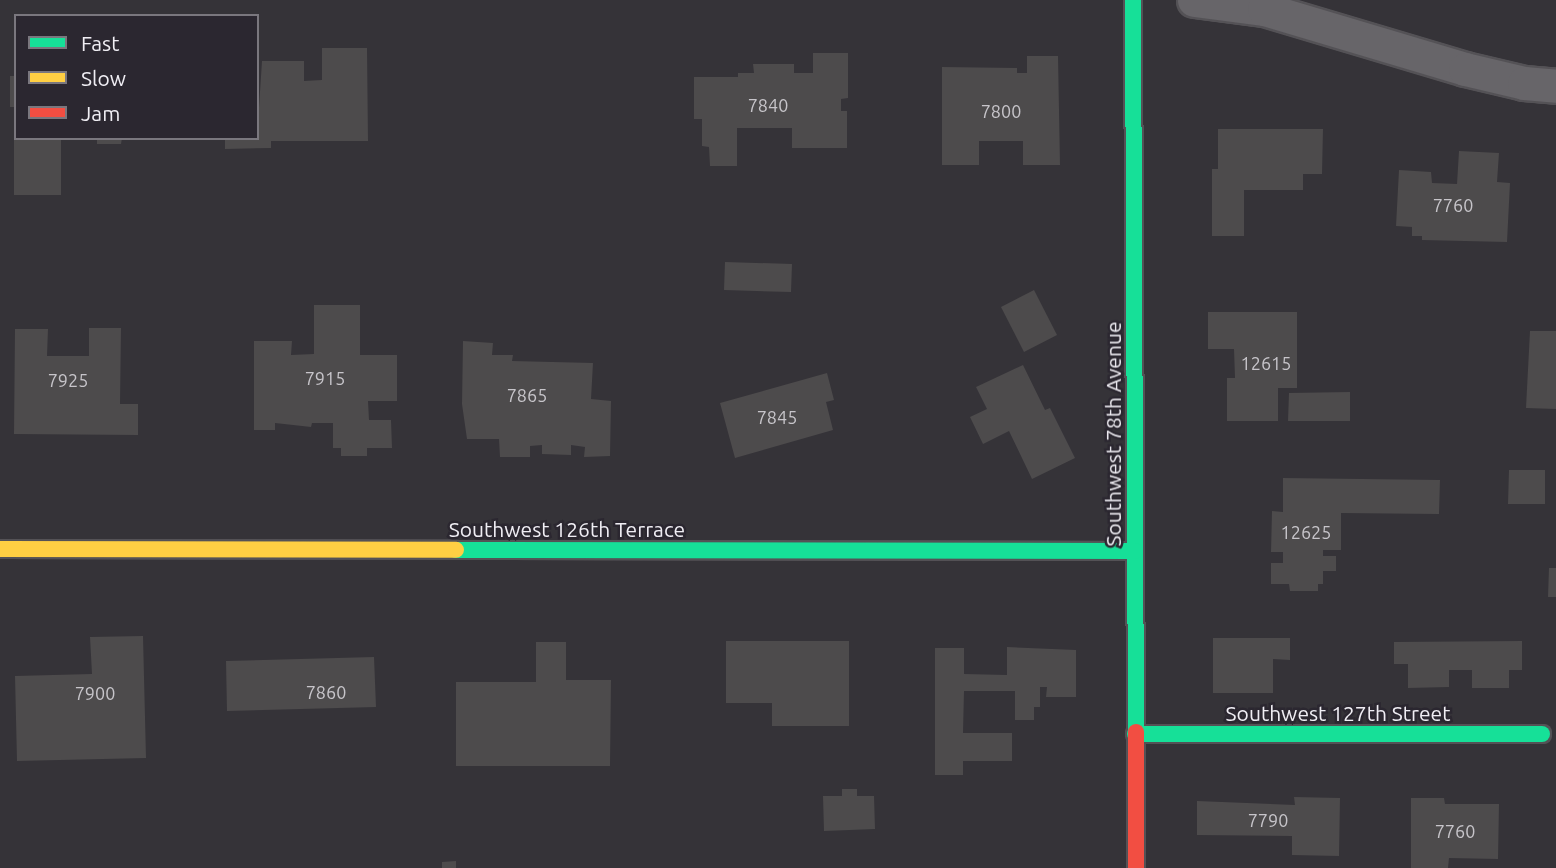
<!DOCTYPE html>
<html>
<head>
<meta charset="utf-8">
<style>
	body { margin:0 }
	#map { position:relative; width:1556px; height:868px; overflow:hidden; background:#353338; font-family:Ubuntu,sans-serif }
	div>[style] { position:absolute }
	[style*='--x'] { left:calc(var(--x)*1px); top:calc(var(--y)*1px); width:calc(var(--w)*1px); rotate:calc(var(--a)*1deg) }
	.building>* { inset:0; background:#4d4b4c }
	.roads { filter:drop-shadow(2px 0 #545256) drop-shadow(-2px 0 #545256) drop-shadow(0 2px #545256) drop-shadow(0 -2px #545256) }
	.street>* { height:33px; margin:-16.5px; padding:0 16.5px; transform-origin:16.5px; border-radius:16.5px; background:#676569 }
	.fast>* { height:16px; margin:-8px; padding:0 8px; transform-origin:8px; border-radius:8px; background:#16e098 }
	.slow>* { height:16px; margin:-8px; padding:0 8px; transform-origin:8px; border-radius:8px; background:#ffcf43 }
	.jam>* { height:16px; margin:-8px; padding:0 8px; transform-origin:8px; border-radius:8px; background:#f24e42 }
	span { translate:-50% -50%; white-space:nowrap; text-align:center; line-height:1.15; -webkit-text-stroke:5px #2b2730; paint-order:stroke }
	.number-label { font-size:18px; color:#c7c5ca }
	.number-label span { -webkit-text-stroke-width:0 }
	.street-label { font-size:21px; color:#f0eef4 }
	.legend { position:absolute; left:14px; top:14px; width:245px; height:126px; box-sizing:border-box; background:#2b2730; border:2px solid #7a777e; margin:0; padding:9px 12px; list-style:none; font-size:21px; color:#f0eef4 }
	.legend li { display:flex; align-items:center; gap:14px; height:35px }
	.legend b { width:35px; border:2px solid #7a777e }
</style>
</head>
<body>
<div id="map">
	<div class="building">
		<i style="clip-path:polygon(322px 48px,367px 48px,368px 141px,271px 141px,271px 148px,225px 149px,225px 138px,257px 138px,262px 61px,304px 61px,304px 81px,322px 80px)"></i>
		<i style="clip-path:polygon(813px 53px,848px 53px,848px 98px,841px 99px,841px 111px,847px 111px,847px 148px,792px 148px,792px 128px,737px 128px,737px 166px,710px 166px,709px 147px,702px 146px,702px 119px,694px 119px,694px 77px,738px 77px,738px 73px,754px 73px,753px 64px,794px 64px,794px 73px,813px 73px)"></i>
		<i style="clip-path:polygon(1027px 56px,1058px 56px,1060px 165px,1023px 165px,1023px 141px,979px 141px,979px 165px,942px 165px,942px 67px,1017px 68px,1017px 73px,1027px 73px)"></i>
		<i style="clip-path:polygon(10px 76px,16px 76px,16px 107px,10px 107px)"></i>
		<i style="clip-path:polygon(1218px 129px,1323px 129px,1322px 174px,1303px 174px,1303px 190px,1244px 190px,1244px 236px,1212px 236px,1212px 169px,1218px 169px)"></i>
		<i style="clip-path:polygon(14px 138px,61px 138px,61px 195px,14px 195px)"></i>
		<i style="clip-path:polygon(97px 138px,122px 138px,121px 144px,97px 144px)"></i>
		<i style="clip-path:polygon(1459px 151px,1499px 153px,1497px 182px,1510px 183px,1507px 242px,1422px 240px,1422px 236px,1412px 236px,1412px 227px,1396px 226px,1399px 170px,1431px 172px,1432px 183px,1457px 184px)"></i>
		<i style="clip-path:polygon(725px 262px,792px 264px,791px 292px,724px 290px)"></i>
		<i style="clip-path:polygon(1034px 290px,1057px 335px,1024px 352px,1001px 307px)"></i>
		<i style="clip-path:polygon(314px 305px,360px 305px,360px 355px,397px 355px,397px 401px,368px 401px,369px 420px,391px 420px,392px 448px,367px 448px,367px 456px,341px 456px,341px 448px,333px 448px,333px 423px,312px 423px,311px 427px,275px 423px,275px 430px,254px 430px,254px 341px,292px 341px,291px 355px,314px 354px)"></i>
		<i style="clip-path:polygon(1208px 312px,1297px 312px,1297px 388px,1278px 388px,1278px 421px,1227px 421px,1227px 378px,1235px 378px,1234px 349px,1208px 349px)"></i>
		<i style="clip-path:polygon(89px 328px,121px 328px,120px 404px,138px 404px,138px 435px,14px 434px,15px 329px,48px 329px,47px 356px,89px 356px)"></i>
		<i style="clip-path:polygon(1530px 331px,1556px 331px,1556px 409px,1526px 408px)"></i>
		<i style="clip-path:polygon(463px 341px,493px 343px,492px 355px,513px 355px,512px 361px,593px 363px,591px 399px,611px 401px,610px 456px,584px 457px,585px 447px,571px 445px,571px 455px,542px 454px,542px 445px,530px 446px,530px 457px,500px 457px,499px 439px,467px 439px,462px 404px)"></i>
		<i style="clip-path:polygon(1023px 365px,1045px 410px,1050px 408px,1075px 458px,1032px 479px,1009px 431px,983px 444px,970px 417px,987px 409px,976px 387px)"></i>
		<i style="clip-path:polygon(827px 373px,834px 400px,826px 402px,833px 430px,735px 458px,720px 403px)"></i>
		<i style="clip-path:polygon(1350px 392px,1350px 421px,1288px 421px,1289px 393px)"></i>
		<i style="clip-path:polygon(1509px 470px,1545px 470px,1545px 504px,1508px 504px)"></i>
		<i style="clip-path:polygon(1283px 478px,1440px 480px,1439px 514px,1341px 513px,1341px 550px,1323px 550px,1323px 556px,1336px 556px,1336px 571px,1323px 571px,1323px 584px,1318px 584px,1318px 591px,1290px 591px,1289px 584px,1271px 584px,1271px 563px,1283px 563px,1283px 552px,1271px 552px,1272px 511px,1283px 512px)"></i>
		<i style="clip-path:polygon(1549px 568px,1556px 568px,1556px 597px,1548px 597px)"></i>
		<i style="clip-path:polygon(143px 636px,146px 758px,17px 761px,15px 676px,92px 674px,90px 637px)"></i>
		<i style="clip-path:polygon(1213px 638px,1290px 638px,1290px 660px,1273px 659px,1273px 693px,1213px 693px)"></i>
		<i style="clip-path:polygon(726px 641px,849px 641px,849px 726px,772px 726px,772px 703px,726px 703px)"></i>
		<i style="clip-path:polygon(1522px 641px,1522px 670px,1509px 670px,1509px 688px,1472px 688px,1472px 670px,1449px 670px,1449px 687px,1408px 688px,1408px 664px,1394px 664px,1394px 642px)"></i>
		<i style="clip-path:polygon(536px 642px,566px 642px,566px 680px,611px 680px,610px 766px,456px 766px,456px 682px,536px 682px)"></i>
		<i style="clip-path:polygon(1007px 647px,1076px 650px,1076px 697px,1046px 697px,1047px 687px,1040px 687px,1040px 707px,1034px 707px,1034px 720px,1015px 720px,1015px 691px,964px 691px,963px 733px,1012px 733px,1012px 761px,963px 761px,963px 775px,935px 775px,935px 648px,964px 648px,964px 674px,1007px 675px)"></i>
		<i style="clip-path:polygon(374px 657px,376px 707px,227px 711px,226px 661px)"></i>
		<i style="clip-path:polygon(842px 789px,857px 789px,857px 796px,874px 796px,875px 829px,824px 831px,823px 796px,842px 796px)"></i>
		<i style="clip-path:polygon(1294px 797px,1340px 798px,1339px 856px,1292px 855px,1292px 836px,1197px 835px,1197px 801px,1295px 805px)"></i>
		<i style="clip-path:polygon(1411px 798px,1444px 798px,1445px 804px,1499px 804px,1498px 859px,1449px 858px,1448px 868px,1411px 868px)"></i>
		<i style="clip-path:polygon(456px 861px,456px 868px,442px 868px,442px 862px)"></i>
	</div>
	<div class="roads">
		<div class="street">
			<i style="--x:1194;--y:0;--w:71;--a:7.3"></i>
			<i style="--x:1264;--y:9;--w:210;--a:16.6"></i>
			<i style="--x:1465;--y:69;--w:61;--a:13.3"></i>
			<i style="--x:1524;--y:83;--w:32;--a:5"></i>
		</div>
		<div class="fast">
			<i style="--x:1133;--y:0;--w:732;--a:89.77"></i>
			<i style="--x:456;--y:550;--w:679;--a:0.08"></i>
			<i style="--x:1135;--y:734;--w:407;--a:0"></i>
		</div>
		<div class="slow">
			<i style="--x:0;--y:549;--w:456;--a:0.1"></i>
		</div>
		<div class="jam">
			<i style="--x:1136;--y:732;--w:136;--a:90"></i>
		</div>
	</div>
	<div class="number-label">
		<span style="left:768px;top:105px">7840</span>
		<span style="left:1001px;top:111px">7800</span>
		<span style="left:1453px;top:205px">7760</span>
		<span style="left:1266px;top:363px">12615</span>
		<span style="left:325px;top:378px">7915</span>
		<span style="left:68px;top:380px">7925</span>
		<span style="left:527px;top:395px">7865</span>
		<span style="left:777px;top:417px">7845</span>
		<span style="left:1306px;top:532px">12625</span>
		<span style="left:326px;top:692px">7860</span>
		<span style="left:95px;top:693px">7900</span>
		<span style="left:1268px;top:820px">7790</span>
		<span style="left:1455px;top:831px">7760</span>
	</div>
	<div class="street-label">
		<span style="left:1113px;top:434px;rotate:-90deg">Southwest 78th Avenue</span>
		<span style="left:567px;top:529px">Southwest 126th Terrace</span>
		<span style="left:1338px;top:713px">Southwest 127th Street</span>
	</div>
	<ul class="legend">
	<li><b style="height:9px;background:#16e098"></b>Fast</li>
	<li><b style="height:9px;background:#ffcf43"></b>Slow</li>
	<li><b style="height:9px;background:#f24e42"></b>Jam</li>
	</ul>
</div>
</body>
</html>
